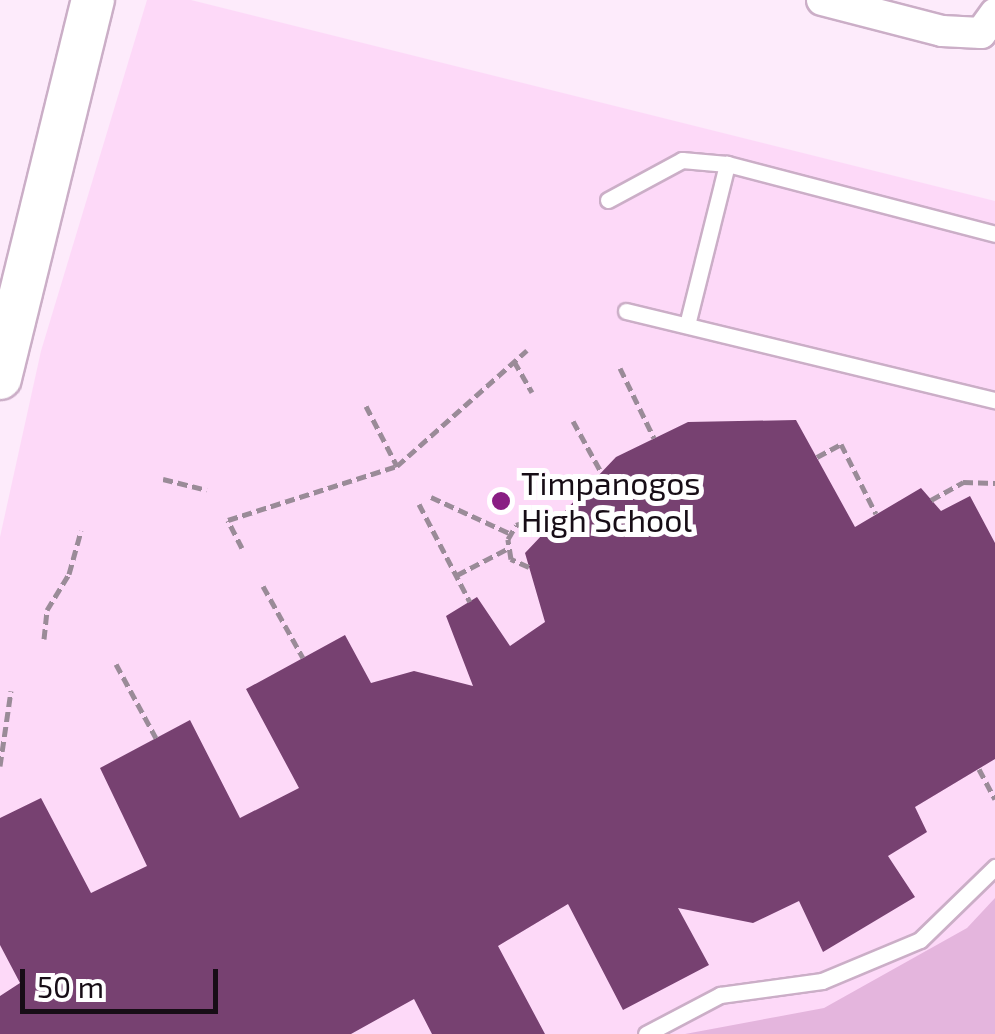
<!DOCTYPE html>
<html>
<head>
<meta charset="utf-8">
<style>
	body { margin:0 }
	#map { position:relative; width:995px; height:1034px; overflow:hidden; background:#fdebfb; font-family:"Exo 2",sans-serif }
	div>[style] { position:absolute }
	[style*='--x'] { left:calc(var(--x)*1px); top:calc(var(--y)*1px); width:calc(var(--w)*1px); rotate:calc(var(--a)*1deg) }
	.built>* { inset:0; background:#fdd9f8 }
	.green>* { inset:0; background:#e4b5dd }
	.building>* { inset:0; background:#774171 }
	.path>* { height:5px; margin-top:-2.5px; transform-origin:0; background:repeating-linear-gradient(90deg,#9a8b98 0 10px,transparent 0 15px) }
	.roads { filter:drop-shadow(2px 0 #cbaec7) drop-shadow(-2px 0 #cbaec7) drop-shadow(0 2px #cbaec7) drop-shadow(0 -2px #cbaec7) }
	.lane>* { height:15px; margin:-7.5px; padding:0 7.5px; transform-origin:7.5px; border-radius:7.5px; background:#fff }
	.street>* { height:30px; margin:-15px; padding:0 15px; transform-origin:15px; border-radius:15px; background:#fff }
	.secondary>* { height:42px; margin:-21px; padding:0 21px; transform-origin:21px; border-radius:21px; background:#fff }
	.dots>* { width:28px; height:28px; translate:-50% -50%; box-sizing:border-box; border:5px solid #fff; border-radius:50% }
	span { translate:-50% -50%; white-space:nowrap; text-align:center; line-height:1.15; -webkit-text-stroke:10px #fff; paint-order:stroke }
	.poi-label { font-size:32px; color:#170d16 }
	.left { translate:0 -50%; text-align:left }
	.scale { position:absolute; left:20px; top:969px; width:198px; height:45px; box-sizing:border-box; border:5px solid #170d16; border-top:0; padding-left:12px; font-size:30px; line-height:35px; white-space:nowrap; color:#170d16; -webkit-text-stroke:8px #fff; paint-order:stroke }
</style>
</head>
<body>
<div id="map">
	<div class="built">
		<i style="clip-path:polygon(147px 0,191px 0,995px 201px,995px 1034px,0 1034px,0 537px,41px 351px)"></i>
	</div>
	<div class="green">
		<i style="clip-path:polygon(995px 898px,995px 1034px,685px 1034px,824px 1008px,967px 928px)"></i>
	</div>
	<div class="building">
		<i style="clip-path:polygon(796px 420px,855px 527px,921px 488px,941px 511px,970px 496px,995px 543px,995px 759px,915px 807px,927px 832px,888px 856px,915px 897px,823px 952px,799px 901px,753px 923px,678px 908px,709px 965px,623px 1010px,568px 904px,498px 946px,545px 1034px,432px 1034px,414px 999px,351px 1034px,0 1034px,0 996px,20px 983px,0 945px,0 818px,41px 798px,91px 893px,147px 866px,100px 768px,190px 720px,240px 818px,299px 788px,246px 689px,345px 635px,371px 683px,414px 671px,473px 686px,446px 616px,477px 597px,510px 646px,545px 622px,525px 553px,616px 457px,688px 422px)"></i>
	</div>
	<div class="path">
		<i style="--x:514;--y:361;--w:36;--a:60"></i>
		<i style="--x:620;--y:368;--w:78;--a:64.1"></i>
		<i style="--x:366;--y:406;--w:68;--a:62.7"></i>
		<i style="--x:573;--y:421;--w:58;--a:61.2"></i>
		<i style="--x:817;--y:457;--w:27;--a:-28"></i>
		<i style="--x:841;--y:444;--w:78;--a:63.4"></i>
		<i style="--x:163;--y:479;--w:45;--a:14"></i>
		<i style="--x:431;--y:497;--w:86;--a:24.8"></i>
		<i style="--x:931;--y:500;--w:37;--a:-29"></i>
		<i style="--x:963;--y:482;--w:32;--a:2"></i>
		<i style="--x:419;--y:504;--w:110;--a:62.5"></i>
		<i style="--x:242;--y:548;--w:31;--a:-117"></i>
		<i style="--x:228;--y:520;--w:177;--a:-17.7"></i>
		<i style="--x:397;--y:466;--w:174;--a:-41.7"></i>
		<i style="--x:529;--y:567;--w:20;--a:-156"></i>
		<i style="--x:511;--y:559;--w:20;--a:-99"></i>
		<i style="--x:508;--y:539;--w:16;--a:-60"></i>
		<i style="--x:516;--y:525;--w:21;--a:-17"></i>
		<i style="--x:457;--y:575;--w:56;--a:-27.5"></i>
		<i style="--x:263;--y:586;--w:82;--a:60.9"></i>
		<i style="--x:44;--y:639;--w:29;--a:-84"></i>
		<i style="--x:47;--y:610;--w:42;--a:-58.6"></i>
		<i style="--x:69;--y:574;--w:45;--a:-74.4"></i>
		<i style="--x:116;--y:664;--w:84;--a:61.6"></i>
		<i style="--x:0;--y:766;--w:76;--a:-81.7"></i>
		<i style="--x:979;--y:769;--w:34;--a:62"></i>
	</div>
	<div class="roads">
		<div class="lane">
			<i style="--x:608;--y:200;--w:84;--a:-28.4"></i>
			<i style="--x:682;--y:160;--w:45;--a:5.1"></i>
			<i style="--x:626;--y:311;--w:380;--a:13.6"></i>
			<i style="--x:687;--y:325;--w:166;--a:-76"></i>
			<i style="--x:727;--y:164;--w:277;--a:14.6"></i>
			<i style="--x:646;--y:1034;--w:84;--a:-27.8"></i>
			<i style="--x:720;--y:995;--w:103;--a:-7.8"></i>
			<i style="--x:822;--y:981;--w:106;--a:-22.7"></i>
			<i style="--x:920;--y:940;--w:105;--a:-44.2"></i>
		</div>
		<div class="street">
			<i style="--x:822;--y:0;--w:124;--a:14.5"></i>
			<i style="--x:942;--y:31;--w:39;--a:3"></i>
			<i style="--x:981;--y:33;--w:24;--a:-54"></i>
		</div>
		<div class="secondary">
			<i style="--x:0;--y:378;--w:389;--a:-76.2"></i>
		</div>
	</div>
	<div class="dots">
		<i style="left:501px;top:501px;background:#891e83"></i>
	</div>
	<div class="poi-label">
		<span class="left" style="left:521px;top:501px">Timpanogos<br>High School</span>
	</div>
	<div class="scale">50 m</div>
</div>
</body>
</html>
